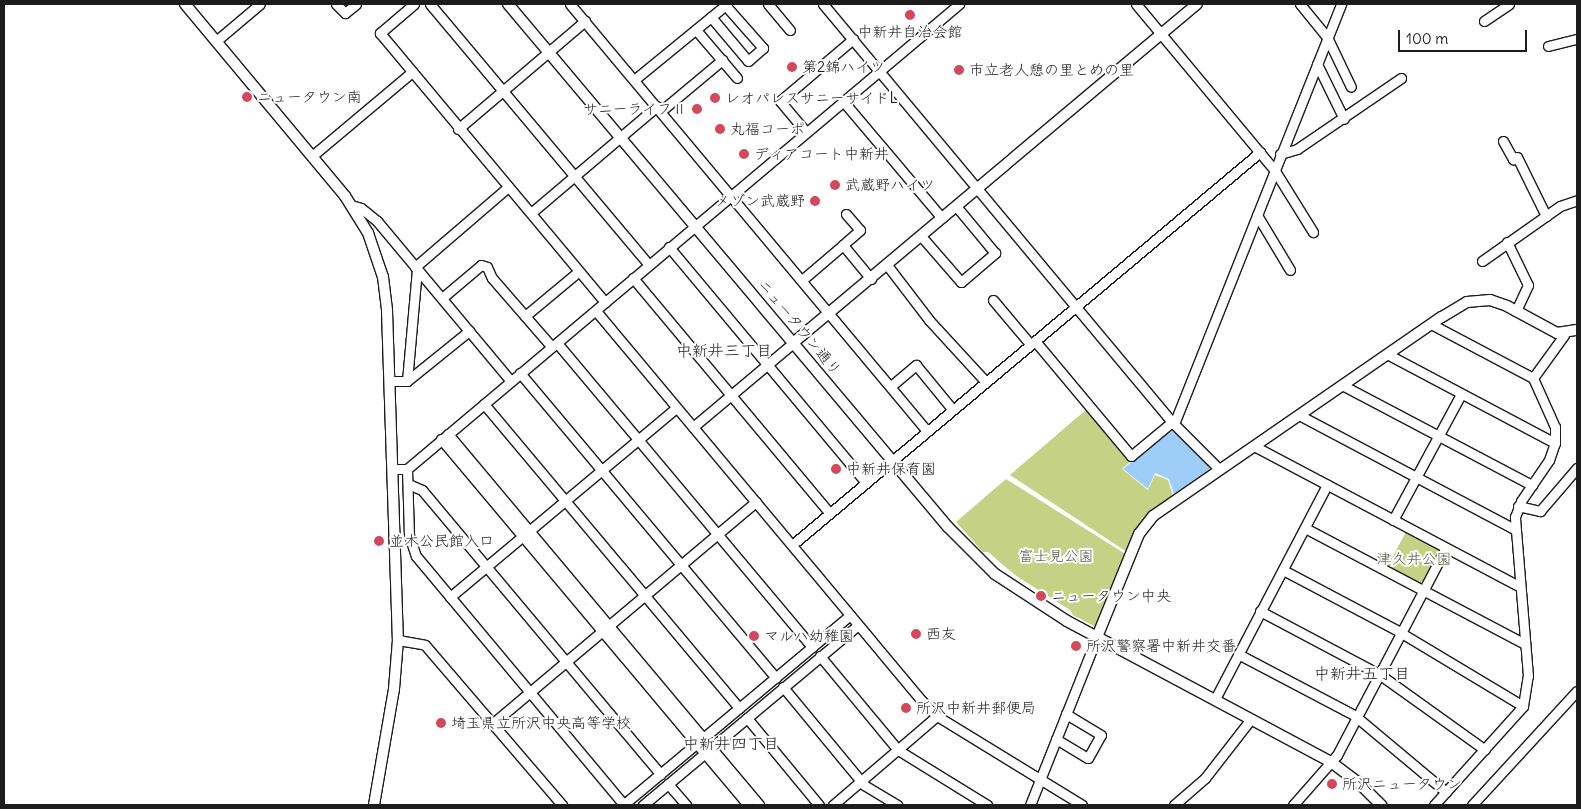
<!DOCTYPE html>
<html>
<head>
<meta charset="utf-8">
<style>
	body { margin:0 }
	#map { position:relative; width:1581px; height:809px; overflow:hidden; background:#fff; font-family:Delius,"Klee One",sans-serif }
	div>[style] { position:absolute }
	[style*='--x'] { left:calc(var(--x)*1px); top:calc(var(--y)*1px); width:calc(var(--w)*1px); rotate:calc(var(--a)*1deg) }
	.green>* { inset:0; background:#c5d185 }
	.water>* { inset:0; background:#9fcdfa }
	.roads { filter:drop-shadow(1px 0 #1c1c1c) drop-shadow(-1px 0 #1c1c1c) drop-shadow(0 1px #1c1c1c) drop-shadow(0 -1px #1c1c1c) }
	.minor>* { height:9px; margin:-4.5px; padding:0 4.5px; transform-origin:4.5px; border-radius:4.5px; background:#fff }
	.tertiary>* { height:10px; margin:-5px; padding:0 5px; transform-origin:5px; border-radius:5px; background:#fff }
	.dots>* { width:14px; height:14px; translate:-50% -50%; box-sizing:border-box; border:2px solid #fff; border-radius:50% }
	span { translate:-50% -50%; white-space:nowrap; text-align:center; line-height:1.15; -webkit-text-stroke:4px #fff; paint-order:stroke }
	.poi-label { font-size:15px; color:#1c1c1c }
	.left { translate:0 -50%; text-align:left }
	.right { translate:-100% -50%; text-align:right }
	.street-label { font-size:15px; color:#1c1c1c }
	.park-label { font-size:15px; color:#575b41 }
	.neighbourhood-label { font-size:16px; color:#1c1c1c }
	.frame { position:absolute; inset:0; border:5px solid #1c1c1c; pointer-events:none }
	.scale { position:absolute; left:1398px; top:30px; width:129px; height:22px; box-sizing:border-box; border:2px solid #1c1c1c; border-top:0; padding-left:6px; font-size:15px; line-height:18px; white-space:nowrap; color:#1c1c1c; -webkit-text-stroke:4px #fff; paint-order:stroke }
</style>
</head>
<body>
<div id="map">
	<div class="green">
		<i style="clip-path:polygon(1087px 409px,1131px 461px,1122px 469px,1148px 490px,1155px 475px,1168px 480px,1173px 496px,1147px 515px,1127px 552px,1010px 475px)"></i>
		<i style="clip-path:polygon(1006px 479px,1127px 555px,1096px 627px,1073px 615px,1070px 610px,1015px 575px,988px 552px,983px 552px,956px 522px)"></i>
		<i style="clip-path:polygon(1406px 532px,1441px 550px,1422px 586px,1387px 567px)"></i>
	</div>
	<div class="water">
		<i style="clip-path:polygon(1176px 431px,1210px 466px,1209px 470px,1174px 494px,1169px 479px,1155px 473px,1148px 489px,1123px 469px,1167px 432px)"></i>
	</div>
	<div class="roads">
		<div class="minor">
			<i style="--x:336;--y:4;--w:13;--a:45"></i>
			<i style="--x:345;--y:13;--w:14;--a:-39"></i>
			<i style="--x:414;--y:4;--w:45;--a:139.5"></i>
			<i style="--x:380;--y:33;--w:351;--a:50.1"></i>
			<i style="--x:430;--y:4;--w:339;--a:50"></i>
			<i style="--x:570;--y:4;--w:557;--a:50.1"></i>
			<i style="--x:768;--y:4;--w:34;--a:50"></i>
			<i style="--x:823;--y:4;--w:545;--a:50.14"></i>
			<i style="--x:1172;--y:422;--w:66;--a:45"></i>
			<i style="--x:1136;--y:4;--w:217;--a:50.2"></i>
			<i style="--x:1275;--y:171;--w:72;--a:58.1"></i>
			<i style="--x:1300;--y:4;--w:43;--a:50.7"></i>
			<i style="--x:1327;--y:37;--w:55;--a:64.4"></i>
			<i style="--x:711;--y:17;--w:57;--a:49.9"></i>
			<i style="--x:748;--y:61;--w:20;--a:-41"></i>
			<i style="--x:763;--y:48;--w:57;--a:-131.5"></i>
			<i style="--x:1484;--y:21;--w:30;--a:-34"></i>
			<i style="--x:696;--y:30;--w:63;--a:49.5"></i>
			<i style="--x:216;--y:41;--w:57;--a:-40.1"></i>
			<i style="--x:1548;--y:46;--w:30;--a:-14"></i>
			<i style="--x:1317;--y:64;--w:61;--a:63.9"></i>
			<i style="--x:634;--y:80;--w:120;--a:-39.3"></i>
			<i style="--x:843;--y:101;--w:153;--a:49.8"></i>
			<i style="--x:661;--y:111;--w:80;--a:-39.9"></i>
			<i style="--x:458;--y:129;--w:167;--a:-40.4"></i>
			<i style="--x:806;--y:132;--w:40;--a:-130"></i>
			<i style="--x:780;--y:101;--w:96;--a:-40.3"></i>
			<i style="--x:1503;--y:141;--w:21;--a:61"></i>
			<i style="--x:1513;--y:159;--w:4;--a:-27"></i>
			<i style="--x:1517;--y:157;--w:66;--a:63.8"></i>
			<i style="--x:1280;--y:154;--w:18;--a:-16"></i>
			<i style="--x:1297;--y:149;--w:126;--a:-34.3"></i>
			<i style="--x:312;--y:156;--w:131;--a:-40"></i>
			<i style="--x:351;--y:205;--w:10;--a:17"></i>
			<i style="--x:361;--y:208;--w:21;--a:39"></i>
			<i style="--x:377;--y:221;--w:209;--a:50.1"></i>
			<i style="--x:531;--y:213;--w:165;--a:-40.3"></i>
			<i style="--x:846;--y:214;--w:21;--a:49"></i>
			<i style="--x:860;--y:230;--w:23;--a:139"></i>
			<i style="--x:843;--y:245;--w:44;--a:50.5"></i>
			<i style="--x:1257;--y:215;--w:64;--a:59"></i>
			<i style="--x:921;--y:236;--w:61;--a:49"></i>
			<i style="--x:961;--y:282;--w:45;--a:-40.5"></i>
			<i style="--x:995;--y:253;--w:61;--a:-129.7"></i>
			<i style="--x:1507;--y:242;--w:48;--a:64"></i>
			<i style="--x:1528;--y:285;--w:29;--a:115"></i>
			<i style="--x:669;--y:247;--w:307;--a:50.1"></i>
			<i style="--x:1482;--y:261;--w:95;--a:-35.2"></i>
			<i style="--x:1560;--y:206;--w:18;--a:-19"></i>
			<i style="--x:887;--y:265;--w:69;--a:52.6"></i>
			<i style="--x:929;--y:320;--w:84;--a:47.4"></i>
			<i style="--x:415;--y:267;--w:123;--a:-40.7"></i>
			<i style="--x:633;--y:278;--w:305;--a:50.1"></i>
			<i style="--x:802;--y:280;--w:54;--a:-40.5"></i>
			<i style="--x:442;--y:298;--w:51;--a:-40.2"></i>
			<i style="--x:481;--y:265;--w:6;--a:18"></i>
			<i style="--x:487;--y:267;--w:12;--a:66"></i>
			<i style="--x:492;--y:278;--w:91;--a:49"></i>
			<i style="--x:993;--y:300;--w:57;--a:49.9"></i>
			<i style="--x:596;--y:311;--w:508;--a:50.11"></i>
			<i style="--x:922;--y:701;--w:21;--a:45"></i>
			<i style="--x:937;--y:716;--w:170;--a:31.5"></i>
			<i style="--x:525;--y:316;--w:70;--a:-39.8"></i>
			<i style="--x:1431;--y:324;--w:115;--a:27.9"></i>
			<i style="--x:1035;--y:341;--w:150;--a:50.1"></i>
			<i style="--x:1131;--y:456;--w:53;--a:-39.7"></i>
			<i style="--x:557;--y:343;--w:397;--a:50"></i>
			<i style="--x:1387;--y:354;--w:190;--a:27.9"></i>
			<i style="--x:520;--y:373;--w:398;--a:50"></i>
			<i style="--x:389;--y:381;--w:18;--a:0"></i>
			<i style="--x:407;--y:381;--w:112;--a:-84.9"></i>
			<i style="--x:407;--y:381;--w:80;--a:-38.9"></i>
			<i style="--x:1342;--y:385;--w:215;--a:27.8"></i>
			<i style="--x:891;--y:386;--w:33;--a:-40"></i>
			<i style="--x:916;--y:365;--w:58;--a:50.6"></i>
			<i style="--x:484;--y:404;--w:397;--a:50"></i>
			<i style="--x:1299;--y:415;--w:243;--a:27.9"></i>
			<i style="--x:1174;--y:424;--w:452;--a:-68.3"></i>
			<i style="--x:693;--y:427;--w:131;--a:-40"></i>
			<i style="--x:448;--y:434;--w:484;--a:50"></i>
			<i style="--x:441;--y:439;--w:478;--a:50"></i>
			<i style="--x:1254;--y:446;--w:301;--a:27.9"></i>
			<i style="--x:392;--y:469;--w:15;--a:0"></i>
			<i style="--x:407;--y:469;--w:722;--a:-40.11"></i>
			<i style="--x:407;--y:469;--w:66;--a:88.3"></i>
			<i style="--x:409;--y:535;--w:22;--a:72"></i>
			<i style="--x:416;--y:556;--w:324;--a:50.1"></i>
			<i style="--x:408;--y:484;--w:15;--a:23"></i>
			<i style="--x:422;--y:490;--w:371;--a:50"></i>
			<i style="--x:1518;--y:506;--w:23;--a:13"></i>
			<i style="--x:1540;--y:511;--w:57;--a:-49.3"></i>
			<i style="--x:1393;--y:520;--w:143;--a:-61.6"></i>
			<i style="--x:1305;--y:528;--w:246;--a:27.8"></i>
			<i style="--x:792;--y:545;--w:611;--a:-40.02"></i>
			<i style="--x:1283;--y:570;--w:130;--a:27.9"></i>
			<i style="--x:1398;--y:631;--w:146;--a:31"></i>
			<i style="--x:450;--y:597;--w:295;--a:-39.9"></i>
			<i style="--x:1260;--y:611;--w:135;--a:27.9"></i>
			<i style="--x:1379;--y:674;--w:130;--a:35.6"></i>
			<i style="--x:398;--y:640;--w:27;--a:10"></i>
			<i style="--x:425;--y:645;--w:211;--a:49.4"></i>
			<i style="--x:1238;--y:654;--w:131;--a:27.7"></i>
			<i style="--x:1354;--y:715;--w:120;--a:39.9"></i>
			<i style="--x:820;--y:656;--w:122;--a:50.3"></i>
			<i style="--x:898;--y:750;--w:105;--a:31.7"></i>
			<i style="--x:783;--y:687;--w:127;--a:50.4"></i>
			<i style="--x:864;--y:785;--w:39;--a:31"></i>
			<i style="--x:1215;--y:699;--w:242;--a:-62.4"></i>
			<i style="--x:747;--y:718;--w:113;--a:50.4"></i>
			<i style="--x:492;--y:724;--w:345;--a:-40.1"></i>
			<i style="--x:1056;--y:739;--w:37;--a:31"></i>
			<i style="--x:1088;--y:758;--w:26;--a:-61"></i>
			<i style="--x:1101;--y:735;--w:41;--a:-149"></i>
			<i style="--x:668;--y:784;--w:28;--a:49"></i>
			<i style="--x:623;--y:805;--w:296;--a:-39.9"></i>
			<i style="--x:643;--y:805;--w:280;--a:-39.9"></i>
			<i style="--x:833;--y:805;--w:137;--a:-40.6"></i>
			<i style="--x:1030;--y:805;--w:181;--a:-68.3"></i>
			<i style="--x:1174;--y:805;--w:41;--a:-41.1"></i>
			<i style="--x:1205;--y:778;--w:75;--a:-52.1"></i>
			<i style="--x:1293;--y:805;--w:67;--a:-48.7"></i>
			<i style="--x:1337;--y:755;--w:233;--a:-62.3"></i>
			<i style="--x:1434;--y:805;--w:133;--a:-48"></i>
			<i style="--x:1523;--y:706;--w:30;--a:-81"></i>
			<i style="--x:1528;--y:676;--w:160;--a:-94.7"></i>
			<i style="--x:1515;--y:517;--w:17;--a:-69"></i>
			<i style="--x:1521;--y:501;--w:50;--a:-55.7"></i>
			<i style="--x:1549;--y:460;--w:18;--a:-71"></i>
			<i style="--x:1555;--y:443;--w:16;--a:-90"></i>
			<i style="--x:1555;--y:427;--w:54;--a:-114.2"></i>
			<i style="--x:1533;--y:378;--w:53;--a:-54.2"></i>
			<i style="--x:1472;--y:805;--w:155;--a:-47.4"></i>
		</div>
		<div class="tertiary">
			<i style="--x:185;--y:4;--w:250;--a:50.2"></i>
			<i style="--x:345;--y:196;--w:44;--a:58.1"></i>
			<i style="--x:368;--y:233;--w:46;--a:71.2"></i>
			<i style="--x:383;--y:277;--w:34;--a:83"></i>
			<i style="--x:387;--y:311;--w:329;--a:88.1"></i>
			<i style="--x:398;--y:640;--w:49;--a:94.7"></i>
			<i style="--x:394;--y:689;--w:118;--a:99.8"></i>
			<i style="--x:508;--y:4;--w:683;--a:49.93"></i>
			<i style="--x:948;--y:527;--w:66;--a:45"></i>
			<i style="--x:995;--y:574;--w:86;--a:33.1"></i>
			<i style="--x:1067;--y:621;--w:299;--a:28.1"></i>
			<i style="--x:1331;--y:762;--w:34;--a:37"></i>
			<i style="--x:1358;--y:782;--w:33;--a:45"></i>
			<i style="--x:793;--y:343;--w:527;--a:-40"></i>
			<i style="--x:1097;--y:637;--w:111;--a:-67.8"></i>
			<i style="--x:1139;--y:534;--w:23;--a:-52"></i>
			<i style="--x:1153;--y:516;--w:351;--a:-34.6"></i>
			<i style="--x:1442;--y:317;--w:29;--a:-31"></i>
			<i style="--x:1467;--y:302;--w:23;--a:-5"></i>
			<i style="--x:1490;--y:300;--w:18;--a:19"></i>
			<i style="--x:1507;--y:306;--w:57;--a:28.4"></i>
			<i style="--x:1557;--y:333;--w:20;--a:-9"></i>
		</div>
	</div>
	<div class="dots">
		<i style="left:910px;top:15px;background:#d1495b"></i>
		<i style="left:792px;top:67px;background:#d1495b"></i>
		<i style="left:959px;top:70px;background:#d1495b"></i>
		<i style="left:247px;top:97px;background:#d1495b"></i>
		<i style="left:715px;top:98px;background:#d1495b"></i>
		<i style="left:697px;top:109px;background:#d1495b"></i>
		<i style="left:720px;top:129px;background:#d1495b"></i>
		<i style="left:744px;top:154px;background:#d1495b"></i>
		<i style="left:835px;top:185px;background:#d1495b"></i>
		<i style="left:815px;top:201px;background:#d1495b"></i>
		<i style="left:836px;top:469px;background:#d1495b"></i>
		<i style="left:379px;top:541px;background:#d1495b"></i>
		<i style="left:1041px;top:596px;background:#d1495b"></i>
		<i style="left:916px;top:634px;background:#d1495b"></i>
		<i style="left:754px;top:636px;background:#d1495b"></i>
		<i style="left:1076px;top:646px;background:#d1495b"></i>
		<i style="left:906px;top:708px;background:#d1495b"></i>
		<i style="left:441px;top:723px;background:#d1495b"></i>
		<i style="left:1332px;top:784px;background:#d1495b"></i>
	</div>
	<div class="poi-label">
		<span style="left:910px;top:32px">中新井自治会館</span>
		<span class="left" style="left:802px;top:67px">第2錦ハイツ</span>
		<span class="left" style="left:969px;top:70px">市立老人憩の里とめの里</span>
		<span class="left" style="left:257px;top:97px">ニュータウン南</span>
		<span class="left" style="left:725px;top:98px">レオパレスサニーサイドL</span>
		<span class="right" style="left:687px;top:109px">サニーライフⅡ</span>
		<span class="left" style="left:730px;top:129px">丸福コーポ</span>
		<span class="left" style="left:754px;top:154px">ディアコート中新井</span>
		<span class="left" style="left:845px;top:185px">武蔵野ハイツ</span>
		<span class="right" style="left:805px;top:201px">メゾン武蔵野</span>
		<span class="left" style="left:846px;top:469px">中新井保育園</span>
		<span class="left" style="left:389px;top:541px">並木公民館入口</span>
		<span class="left" style="left:1051px;top:596px">ニュータウン中央</span>
		<span class="left" style="left:926px;top:634px">西友</span>
		<span class="left" style="left:764px;top:636px">マルハ幼稚園</span>
		<span class="left" style="left:1086px;top:646px">所沢警察署中新井交番</span>
		<span class="left" style="left:916px;top:708px">所沢中新井郵便局</span>
		<span class="left" style="left:451px;top:723px">埼玉県立所沢中央高等学校</span>
		<span class="left" style="left:1342px;top:784px">所沢ニュータウン</span>
	</div>
	<div class="street-label">
		<span style="left:800px;top:327px;rotate:50deg">ニュータウン通り</span>
	</div>
	<div class="park-label">
		<span style="left:1056px;top:556px">富士見公園</span>
		<span style="left:1414px;top:559px">津久井公園</span>
	</div>
	<div class="neighbourhood-label">
		<span style="left:724px;top:350px">中新井三丁目</span>
		<span style="left:1362px;top:673px">中新井五丁目</span>
		<span style="left:731px;top:743px">中新井四丁目</span>
	</div>
	<div class="frame"></div>
	<div class="scale">100 m</div>
</div>
</body>
</html>
